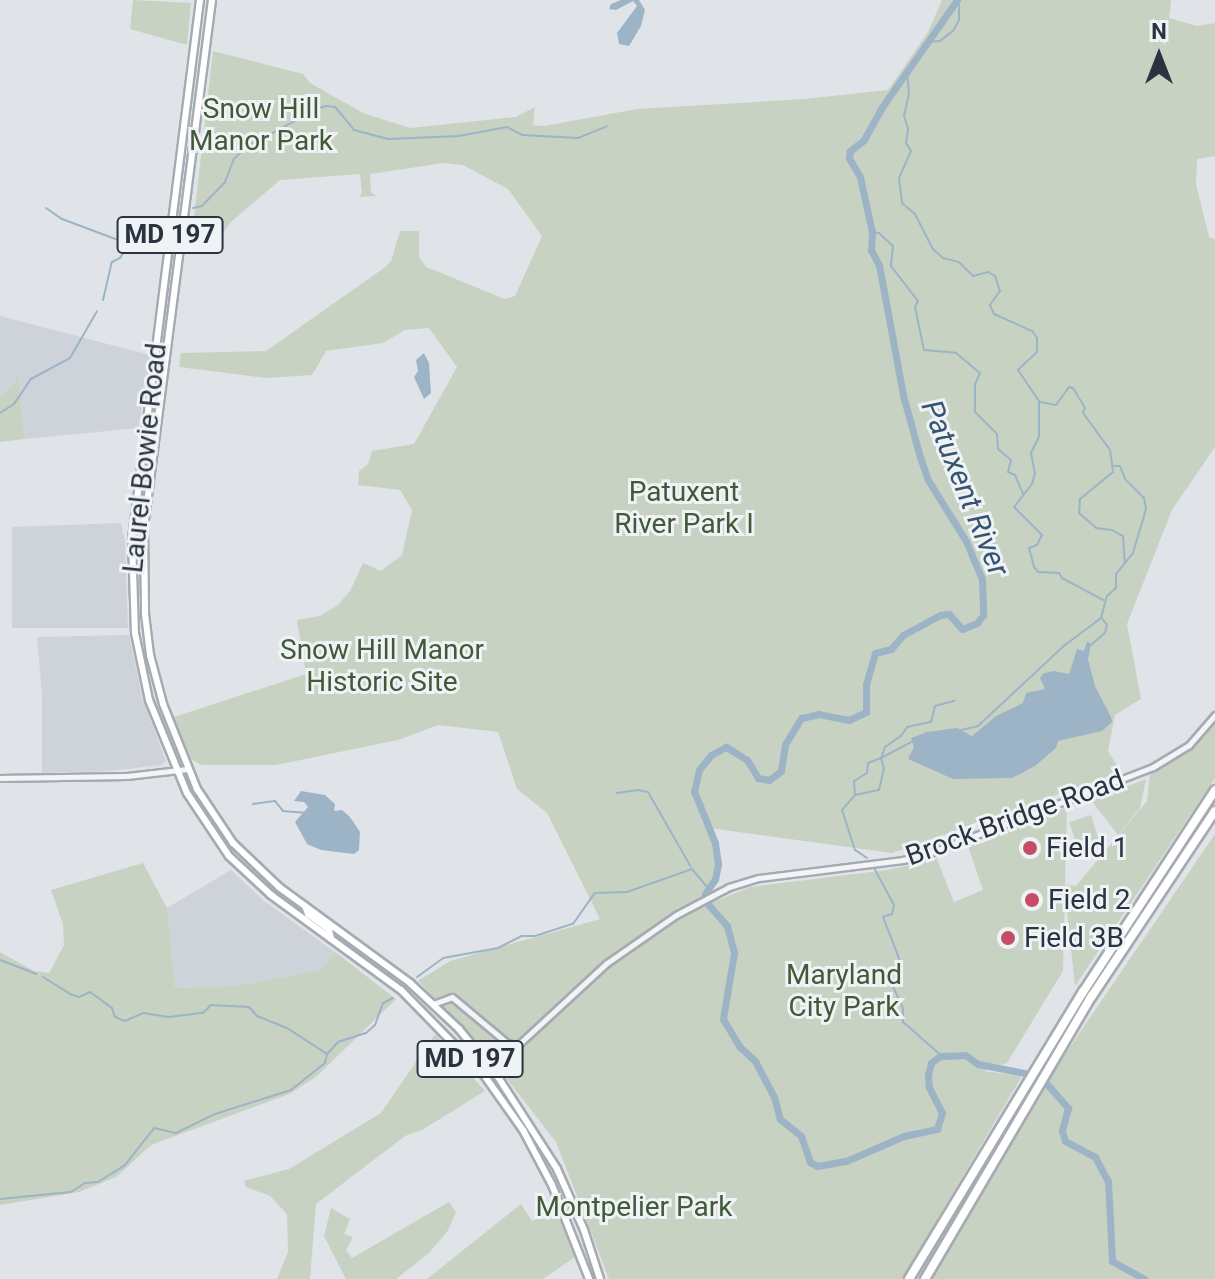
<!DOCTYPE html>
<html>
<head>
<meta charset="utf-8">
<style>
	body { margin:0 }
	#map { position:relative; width:1215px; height:1279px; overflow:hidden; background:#e0e4e8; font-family:Roboto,sans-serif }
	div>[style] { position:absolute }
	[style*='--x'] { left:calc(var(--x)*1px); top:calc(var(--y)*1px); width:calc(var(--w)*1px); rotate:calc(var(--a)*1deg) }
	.built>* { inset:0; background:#ced3da }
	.green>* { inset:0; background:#c7d2c2 }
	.water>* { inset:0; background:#9db4c7 }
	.stream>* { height:2px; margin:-1px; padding:0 1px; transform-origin:1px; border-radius:1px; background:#9db4c7 }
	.river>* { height:7px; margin:-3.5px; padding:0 3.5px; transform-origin:3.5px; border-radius:3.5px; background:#9db4c7 }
	.roads { filter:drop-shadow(2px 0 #a6abb2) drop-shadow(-2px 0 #a6abb2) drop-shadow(0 2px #a6abb2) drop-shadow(0 -2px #a6abb2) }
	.minor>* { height:5px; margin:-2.5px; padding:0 2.5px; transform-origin:2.5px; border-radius:2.5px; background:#f3f4f7 }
	.major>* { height:6px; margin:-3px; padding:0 3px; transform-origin:3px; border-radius:3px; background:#fff }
	.highway>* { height:8px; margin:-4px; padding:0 4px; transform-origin:4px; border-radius:4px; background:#fff }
	.dots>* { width:22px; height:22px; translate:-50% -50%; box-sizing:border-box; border:4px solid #f0f3f6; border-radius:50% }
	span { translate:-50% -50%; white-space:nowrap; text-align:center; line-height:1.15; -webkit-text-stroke:6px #f0f3f6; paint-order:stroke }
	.shield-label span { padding:2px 6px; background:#f0f3f6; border:2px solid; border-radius:6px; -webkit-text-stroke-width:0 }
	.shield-label { font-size:26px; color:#2a333f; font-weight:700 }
	.park-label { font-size:28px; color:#415a38 }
	.street-label { font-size:28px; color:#2a333f }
	.poi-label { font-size:28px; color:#2a333f }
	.left { translate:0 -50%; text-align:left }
	.water-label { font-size:30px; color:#365571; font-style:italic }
	.north { position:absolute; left:1119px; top:16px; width:80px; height:80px; -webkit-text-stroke:6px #f0f3f6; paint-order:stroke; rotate:0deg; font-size:22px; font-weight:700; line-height:32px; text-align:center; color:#2a333f }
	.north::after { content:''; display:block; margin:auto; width:28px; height:36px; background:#2a333f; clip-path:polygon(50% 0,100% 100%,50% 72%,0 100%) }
</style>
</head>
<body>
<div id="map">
	<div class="built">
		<i style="clip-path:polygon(0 316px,150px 355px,139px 428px,25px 439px,18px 380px,0 397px)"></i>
		<i style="clip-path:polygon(121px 523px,125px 541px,128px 628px,12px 628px,12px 527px)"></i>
		<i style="clip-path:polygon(129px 635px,142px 697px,166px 761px,161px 765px,109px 771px,42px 773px,42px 695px,37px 637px)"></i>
		<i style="clip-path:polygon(231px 870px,264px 901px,335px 952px,320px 970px,235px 986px,175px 988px,167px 908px)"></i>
	</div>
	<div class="green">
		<i style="clip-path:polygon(133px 0,191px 3px,187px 45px,130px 29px)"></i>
		<i style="clip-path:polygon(942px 0,1171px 0,1169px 18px,1197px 26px,1215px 23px,1215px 156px,1197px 159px,1196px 184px,1209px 237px,1215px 239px,1215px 447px,1172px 510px,1127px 624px,1141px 699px,1115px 715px,1108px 751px,1121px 772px,892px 853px,709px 828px,717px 847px,718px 864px,715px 879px,705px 894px,708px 904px,750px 887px,887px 870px,937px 859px,954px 902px,983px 890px,968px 846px,1067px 807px,1065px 885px,1076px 886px,1147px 801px,1150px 773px,1180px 757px,1215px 721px,1215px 778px,1075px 986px,1065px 893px,1063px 971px,1007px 1063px,984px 1071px,1022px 1076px,902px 1279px,609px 1279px,556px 1142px,483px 1048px,418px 981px,450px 961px,600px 919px,547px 813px,517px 789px,498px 732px,438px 725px,398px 740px,276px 765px,201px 765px,191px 759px,174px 717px,306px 674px,297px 620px,320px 616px,338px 605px,350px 591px,363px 563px,381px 571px,402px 555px,412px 510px,400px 490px,358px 485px,359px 471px,368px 464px,372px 451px,414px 444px,457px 367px,429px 328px,405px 330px,383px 343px,326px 351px,312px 375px,267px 378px,179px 367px,181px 353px,266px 351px,384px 268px,391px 261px,400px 231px,419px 231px,419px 257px,426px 267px,505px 299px,515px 296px,542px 236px,508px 189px,463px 165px,444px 163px,370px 174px,371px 192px,376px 196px,359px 197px,362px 193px,360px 174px,280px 180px,231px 222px,216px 242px,192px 235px,213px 51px,303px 74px,310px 83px,363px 113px,410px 128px,516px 117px,535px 107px,533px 125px,544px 126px,637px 109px,804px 99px,888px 90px,928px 32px)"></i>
		<i style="clip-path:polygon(18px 379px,25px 439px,0 442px,0 397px)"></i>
		<i style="clip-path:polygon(1146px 779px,1140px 808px,1118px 835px,1091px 800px)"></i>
		<i style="clip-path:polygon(1091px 815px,1101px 847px,1080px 854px,1069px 822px)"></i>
		<i style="clip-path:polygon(1215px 834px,1215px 1279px,932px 1279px,1042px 1088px)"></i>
		<i style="clip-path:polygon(143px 863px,167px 908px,175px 988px,235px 986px,320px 970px,335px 952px,396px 999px,316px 1077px,289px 1094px,151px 1145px,116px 1177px,79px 1192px,0 1205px,0 952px,34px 971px,49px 973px,64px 945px,63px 924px,51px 890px)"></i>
		<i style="clip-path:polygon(435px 1034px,485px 1091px,422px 1130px,405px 1136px,316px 1204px,310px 1279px,277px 1279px,288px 1252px,287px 1214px,270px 1196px,246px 1187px,244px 1181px,289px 1169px,381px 1113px)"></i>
		<i style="clip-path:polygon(449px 1202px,456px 1212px,447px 1232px,429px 1253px,396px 1279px,346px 1279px,324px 1236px,331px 1208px,350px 1219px,344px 1234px,353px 1237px,346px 1250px,352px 1258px)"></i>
		<i style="clip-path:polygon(521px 1204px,532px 1221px,563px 1208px,581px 1253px,543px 1279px,427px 1279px)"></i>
	</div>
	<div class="water">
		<i style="clip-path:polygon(621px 0,639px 0,645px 10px,641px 26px,629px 46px,619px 44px,617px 33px,637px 6px,633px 1px,616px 10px,609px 9px,611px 4px)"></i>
		<i style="clip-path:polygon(424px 353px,429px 363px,431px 393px,424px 399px,414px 377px,418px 371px,416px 360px)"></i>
		<i style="clip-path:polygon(1087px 641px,1091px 644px,1088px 659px,1095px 686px,1111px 717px,1112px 722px,1102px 731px,1058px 741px,1056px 748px,1035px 766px,1012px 778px,953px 779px,908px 759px,914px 747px,911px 738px,927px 732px,957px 728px,972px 736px,996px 716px,1023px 703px,1026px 693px,1045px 689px,1040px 678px,1044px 673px,1054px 671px,1069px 674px,1077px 649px,1084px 651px)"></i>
		<i style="clip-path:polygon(301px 791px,325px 795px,335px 804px,334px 811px,342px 810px,350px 817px,360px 832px,359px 850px,354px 854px,321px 850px,307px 844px,295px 822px,308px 807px,304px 802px,294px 801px)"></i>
	</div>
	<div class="stream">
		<i style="--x:926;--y:42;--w:14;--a:-4"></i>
		<i style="--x:940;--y:41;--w:16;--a:-38"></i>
		<i style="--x:953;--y:31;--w:13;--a:-61"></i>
		<i style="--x:959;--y:20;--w:20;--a:-90"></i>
		<i style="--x:907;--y:71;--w:23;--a:85"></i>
		<i style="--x:909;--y:94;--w:22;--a:103"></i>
		<i style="--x:904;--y:115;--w:15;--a:74"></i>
		<i style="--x:908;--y:129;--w:14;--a:98"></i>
		<i style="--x:906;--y:143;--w:9;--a:58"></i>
		<i style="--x:911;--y:151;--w:30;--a:114"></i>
		<i style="--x:899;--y:178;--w:25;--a:83"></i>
		<i style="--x:902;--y:203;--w:17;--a:40"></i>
		<i style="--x:915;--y:214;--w:39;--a:63"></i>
		<i style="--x:933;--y:249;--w:13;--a:42"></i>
		<i style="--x:943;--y:258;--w:16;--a:14"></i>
		<i style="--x:959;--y:262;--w:20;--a:45"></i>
		<i style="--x:973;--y:276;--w:16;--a:-15"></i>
		<i style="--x:988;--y:272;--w:8;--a:30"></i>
		<i style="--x:995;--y:276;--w:16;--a:72"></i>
		<i style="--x:1000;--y:291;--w:17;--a:126"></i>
		<i style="--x:990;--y:305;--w:10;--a:66"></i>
		<i style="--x:994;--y:314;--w:42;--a:24.1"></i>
		<i style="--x:1032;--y:331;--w:9;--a:54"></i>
		<i style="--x:1037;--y:338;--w:14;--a:90"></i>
		<i style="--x:1037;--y:352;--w:26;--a:137"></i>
		<i style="--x:1018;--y:370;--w:37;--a:56"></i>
		<i style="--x:1039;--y:401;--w:36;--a:90"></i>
		<i style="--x:1039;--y:437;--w:18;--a:117"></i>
		<i style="--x:1031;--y:453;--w:20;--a:79"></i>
		<i style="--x:1035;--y:473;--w:11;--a:105"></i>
		<i style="--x:1032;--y:484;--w:29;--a:128"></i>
		<i style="--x:1014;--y:507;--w:40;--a:45"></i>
		<i style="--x:1042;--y:535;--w:11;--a:117"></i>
		<i style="--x:1037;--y:545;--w:9;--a:159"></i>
		<i style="--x:1029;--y:548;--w:20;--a:75"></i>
		<i style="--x:1034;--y:567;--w:6;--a:51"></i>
		<i style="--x:1038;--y:572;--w:21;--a:3"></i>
		<i style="--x:1059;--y:573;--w:6;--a:59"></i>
		<i style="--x:1062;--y:578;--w:47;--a:28.2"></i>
		<i style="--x:46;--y:208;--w:19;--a:35"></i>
		<i style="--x:62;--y:219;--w:72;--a:20.5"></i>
		<i style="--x:193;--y:208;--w:9;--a:-13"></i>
		<i style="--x:202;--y:206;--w:33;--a:-46"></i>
		<i style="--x:225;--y:182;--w:25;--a:-69"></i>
		<i style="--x:234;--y:159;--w:17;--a:-45"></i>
		<i style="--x:246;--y:147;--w:53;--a:-28"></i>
		<i style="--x:293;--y:122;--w:16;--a:-40"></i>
		<i style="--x:305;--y:112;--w:22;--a:-16"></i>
		<i style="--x:326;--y:106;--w:9;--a:6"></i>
		<i style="--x:335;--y:107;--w:30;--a:50"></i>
		<i style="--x:354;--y:130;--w:35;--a:15"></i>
		<i style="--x:388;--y:139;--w:71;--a:-2.4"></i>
		<i style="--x:459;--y:136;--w:49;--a:-10.6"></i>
		<i style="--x:507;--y:127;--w:17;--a:28"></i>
		<i style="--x:522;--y:135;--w:56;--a:3.1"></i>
		<i style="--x:578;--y:138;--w:31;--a:-22"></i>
		<i style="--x:872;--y:232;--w:7;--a:8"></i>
		<i style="--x:879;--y:233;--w:19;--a:43"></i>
		<i style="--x:893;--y:246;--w:20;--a:96"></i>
		<i style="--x:891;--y:266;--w:44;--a:52.4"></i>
		<i style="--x:918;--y:301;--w:7;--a:117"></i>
		<i style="--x:915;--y:307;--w:44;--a:78.2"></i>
		<i style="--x:924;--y:350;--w:32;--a:5"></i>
		<i style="--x:956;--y:353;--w:31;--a:40"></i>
		<i style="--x:980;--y:373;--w:12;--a:114"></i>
		<i style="--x:975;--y:384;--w:28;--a:90"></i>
		<i style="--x:975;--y:412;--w:31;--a:45"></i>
		<i style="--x:997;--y:434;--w:15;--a:86"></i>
		<i style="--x:998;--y:449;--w:17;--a:40"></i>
		<i style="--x:1011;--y:460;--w:12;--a:104"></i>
		<i style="--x:1008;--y:472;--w:8;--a:23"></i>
		<i style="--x:1015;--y:475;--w:21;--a:67"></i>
		<i style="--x:103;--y:300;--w:39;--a:-77"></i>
		<i style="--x:112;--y:262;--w:9;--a:-27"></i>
		<i style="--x:120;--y:258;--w:17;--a:-57"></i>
		<i style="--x:129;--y:244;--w:42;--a:-31.4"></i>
		<i style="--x:1040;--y:402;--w:16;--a:11"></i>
		<i style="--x:1056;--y:405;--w:22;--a:-54"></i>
		<i style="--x:1069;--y:387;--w:4;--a:14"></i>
		<i style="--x:1073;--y:388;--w:23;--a:59"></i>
		<i style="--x:1085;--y:408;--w:5;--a:112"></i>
		<i style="--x:1083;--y:413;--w:46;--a:53.9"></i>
		<i style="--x:1110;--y:450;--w:22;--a:82"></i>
		<i style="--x:1113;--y:472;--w:43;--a:140.7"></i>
		<i style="--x:1080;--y:499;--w:14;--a:94"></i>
		<i style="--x:1079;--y:513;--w:23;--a:41"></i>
		<i style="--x:1096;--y:528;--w:16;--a:7"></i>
		<i style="--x:1112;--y:530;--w:13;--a:29"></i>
		<i style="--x:1123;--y:536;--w:26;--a:86"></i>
		<i style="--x:0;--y:413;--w:17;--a:-33"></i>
		<i style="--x:14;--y:404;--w:30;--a:-56"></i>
		<i style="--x:31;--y:379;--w:44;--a:-28.3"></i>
		<i style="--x:70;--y:358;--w:54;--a:-60.1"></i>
		<i style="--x:1091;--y:645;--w:18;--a:-41"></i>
		<i style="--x:1105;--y:633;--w:8;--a:-76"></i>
		<i style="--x:1107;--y:625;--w:9;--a:-126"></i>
		<i style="--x:961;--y:730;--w:17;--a:-13"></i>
		<i style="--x:978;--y:726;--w:119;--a:-43"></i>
		<i style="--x:1065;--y:645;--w:45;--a:-36.9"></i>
		<i style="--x:1101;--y:618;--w:23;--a:-75"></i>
		<i style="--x:1107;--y:596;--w:12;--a:-42"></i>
		<i style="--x:1116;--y:588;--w:14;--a:-90"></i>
		<i style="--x:1116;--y:574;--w:27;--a:-51"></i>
		<i style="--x:1133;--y:553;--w:46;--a:-73.5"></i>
		<i style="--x:1146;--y:509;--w:11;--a:-100"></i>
		<i style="--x:1144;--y:498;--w:27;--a:-135"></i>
		<i style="--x:1125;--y:479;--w:14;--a:-111"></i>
		<i style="--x:1120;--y:466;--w:6;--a:180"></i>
		<i style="--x:617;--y:793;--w:21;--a:-8"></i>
		<i style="--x:638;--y:790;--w:10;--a:11"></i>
		<i style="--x:648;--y:792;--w:86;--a:60.2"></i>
		<i style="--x:855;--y:795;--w:25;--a:-12"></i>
		<i style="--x:879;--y:790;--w:22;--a:-77"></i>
		<i style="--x:884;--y:769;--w:11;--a:-105"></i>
		<i style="--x:881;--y:758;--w:36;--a:-28"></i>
		<i style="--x:253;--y:804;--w:22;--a:-8"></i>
		<i style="--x:275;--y:801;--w:13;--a:51"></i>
		<i style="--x:283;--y:811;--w:21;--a:5"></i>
		<i style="--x:867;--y:858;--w:14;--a:-146"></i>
		<i style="--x:855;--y:850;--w:42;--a:-108"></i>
		<i style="--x:842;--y:810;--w:20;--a:-49"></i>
		<i style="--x:855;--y:795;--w:14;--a:-94"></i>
		<i style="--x:854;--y:781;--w:15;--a:-32"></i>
		<i style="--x:867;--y:773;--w:10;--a:-84"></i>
		<i style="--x:868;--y:763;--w:14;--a:-21"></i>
		<i style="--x:881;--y:758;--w:12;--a:-70"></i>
		<i style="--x:885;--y:747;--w:19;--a:-35"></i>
		<i style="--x:901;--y:736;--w:11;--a:-56"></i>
		<i style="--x:907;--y:727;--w:25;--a:-12"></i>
		<i style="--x:931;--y:722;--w:16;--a:-76"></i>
		<i style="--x:935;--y:706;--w:20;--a:-15"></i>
		<i style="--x:874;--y:868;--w:42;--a:61.6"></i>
		<i style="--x:894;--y:905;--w:9;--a:103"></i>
		<i style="--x:892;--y:914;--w:9;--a:162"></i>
		<i style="--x:883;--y:917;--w:47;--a:68.9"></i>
		<i style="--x:900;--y:961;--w:11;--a:139"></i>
		<i style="--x:892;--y:968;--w:10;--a:107"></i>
		<i style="--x:889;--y:978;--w:33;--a:65"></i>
		<i style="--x:903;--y:1008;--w:14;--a:90"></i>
		<i style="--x:903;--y:1022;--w:52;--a:41.1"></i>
		<i style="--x:0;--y:960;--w:39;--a:21"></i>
		<i style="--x:43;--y:977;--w:32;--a:32"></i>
		<i style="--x:70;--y:994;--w:9;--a:18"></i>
		<i style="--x:79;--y:997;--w:12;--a:-24"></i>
		<i style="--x:90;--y:992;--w:27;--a:36"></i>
		<i style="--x:112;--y:1008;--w:9;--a:72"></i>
		<i style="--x:115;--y:1017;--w:11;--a:22"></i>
		<i style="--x:125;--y:1021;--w:20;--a:-24"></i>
		<i style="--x:143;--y:1013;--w:26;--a:9"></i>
		<i style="--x:169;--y:1017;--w:34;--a:-7"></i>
		<i style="--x:203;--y:1013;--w:11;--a:-45"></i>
		<i style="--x:211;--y:1005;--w:38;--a:3"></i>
		<i style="--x:249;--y:1007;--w:12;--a:48"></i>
		<i style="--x:257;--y:1016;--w:32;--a:22"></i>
		<i style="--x:287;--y:1028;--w:48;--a:33"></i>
		<i style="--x:327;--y:1054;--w:16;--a:-47"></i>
		<i style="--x:338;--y:1042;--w:29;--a:-18"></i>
		<i style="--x:366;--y:1033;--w:12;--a:-42"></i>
		<i style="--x:375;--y:1025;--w:23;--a:-70"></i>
		<i style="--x:383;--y:1003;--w:11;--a:-27"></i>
		<i style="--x:417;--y:977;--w:32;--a:-36"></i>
		<i style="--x:443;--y:958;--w:56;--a:-10.3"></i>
		<i style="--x:498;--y:948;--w:27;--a:-27"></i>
		<i style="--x:522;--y:936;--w:13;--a:0"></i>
		<i style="--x:535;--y:936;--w:40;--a:-18"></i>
		<i style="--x:573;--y:924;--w:38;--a:-55"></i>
		<i style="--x:595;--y:893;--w:32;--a:-2"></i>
		<i style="--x:627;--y:892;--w:69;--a:-19.5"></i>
		<i style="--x:692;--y:869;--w:23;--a:50"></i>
		<i style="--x:0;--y:1199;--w:71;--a:-5.6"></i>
		<i style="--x:71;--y:1192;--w:17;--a:-33"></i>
		<i style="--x:85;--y:1183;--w:13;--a:-4"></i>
		<i style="--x:98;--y:1182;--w:32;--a:-32"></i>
		<i style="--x:125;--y:1165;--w:47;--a:-51.9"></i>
		<i style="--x:154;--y:1128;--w:23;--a:13"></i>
		<i style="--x:176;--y:1133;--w:43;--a:-26"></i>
		<i style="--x:215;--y:1114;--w:80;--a:-17.5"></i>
		<i style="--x:291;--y:1090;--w:43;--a:-38.5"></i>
		<i style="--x:325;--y:1063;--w:9;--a:-77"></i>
	</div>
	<div class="river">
		<i style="--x:957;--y:0;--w:131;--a:125"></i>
		<i style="--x:882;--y:107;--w:38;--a:119"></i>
		<i style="--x:864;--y:140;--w:18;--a:142"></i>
		<i style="--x:850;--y:151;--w:7;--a:98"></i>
		<i style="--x:849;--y:158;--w:22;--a:60"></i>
		<i style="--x:860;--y:177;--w:56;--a:77.7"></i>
		<i style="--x:872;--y:232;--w:18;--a:93"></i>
		<i style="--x:871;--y:250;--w:17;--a:62"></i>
		<i style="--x:879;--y:265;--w:132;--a:79.5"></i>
		<i style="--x:903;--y:395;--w:64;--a:74.7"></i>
		<i style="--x:920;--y:457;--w:24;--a:71"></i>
		<i style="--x:928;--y:480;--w:72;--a:58.1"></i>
		<i style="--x:966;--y:541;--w:41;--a:67.2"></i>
		<i style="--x:982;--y:579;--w:36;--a:88"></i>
		<i style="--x:983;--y:615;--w:10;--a:127"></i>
		<i style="--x:977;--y:623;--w:16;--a:158"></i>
		<i style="--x:962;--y:629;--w:20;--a:-131"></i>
		<i style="--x:949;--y:614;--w:9;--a:174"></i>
		<i style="--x:940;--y:615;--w:42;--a:151.6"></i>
		<i style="--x:903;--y:635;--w:18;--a:131"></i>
		<i style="--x:891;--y:649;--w:16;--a:166"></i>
		<i style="--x:875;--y:653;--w:32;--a:106"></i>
		<i style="--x:866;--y:684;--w:28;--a:90"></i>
		<i style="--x:866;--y:712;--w:19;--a:155"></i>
		<i style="--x:849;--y:720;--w:31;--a:-169"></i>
		<i style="--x:819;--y:714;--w:18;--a:167"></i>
		<i style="--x:801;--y:718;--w:31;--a:121"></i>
		<i style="--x:785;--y:745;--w:26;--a:99"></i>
		<i style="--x:781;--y:771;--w:15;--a:143"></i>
		<i style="--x:769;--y:780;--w:11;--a:-170"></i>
		<i style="--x:758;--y:778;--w:21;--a:-121"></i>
		<i style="--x:747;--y:760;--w:25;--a:-148"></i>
		<i style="--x:726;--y:747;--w:17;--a:152"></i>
		<i style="--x:711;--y:755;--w:19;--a:129"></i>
		<i style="--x:699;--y:770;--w:22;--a:103"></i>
		<i style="--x:694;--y:791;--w:56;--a:68"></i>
		<i style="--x:715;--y:843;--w:21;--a:82"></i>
		<i style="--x:718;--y:864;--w:15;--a:101"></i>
		<i style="--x:715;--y:879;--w:18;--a:124"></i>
		<i style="--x:705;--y:894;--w:10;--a:73"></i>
		<i style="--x:708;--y:904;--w:29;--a:49"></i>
		<i style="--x:727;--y:926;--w:28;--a:75"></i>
		<i style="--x:734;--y:953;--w:67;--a:99.5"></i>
		<i style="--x:723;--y:1019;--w:33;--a:59"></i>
		<i style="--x:740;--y:1047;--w:21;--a:43"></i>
		<i style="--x:755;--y:1061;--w:41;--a:62.2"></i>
		<i style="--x:774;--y:1097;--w:23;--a:75"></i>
		<i style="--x:780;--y:1119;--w:27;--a:39"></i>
		<i style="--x:801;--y:1136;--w:28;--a:71"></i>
		<i style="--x:810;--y:1162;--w:8;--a:30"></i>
		<i style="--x:817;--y:1166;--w:29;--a:-10"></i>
		<i style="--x:846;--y:1161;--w:63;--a:-23.3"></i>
		<i style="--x:904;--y:1136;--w:34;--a:-12"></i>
		<i style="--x:937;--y:1129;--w:17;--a:-73"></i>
		<i style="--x:942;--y:1113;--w:29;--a:-117"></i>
		<i style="--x:929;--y:1087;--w:12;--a:-95"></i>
		<i style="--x:928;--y:1075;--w:12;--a:-76"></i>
		<i style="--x:931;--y:1063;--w:11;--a:-38"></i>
		<i style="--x:940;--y:1056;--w:25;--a:-2"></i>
		<i style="--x:965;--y:1055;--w:16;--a:35"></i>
		<i style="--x:978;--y:1064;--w:63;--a:11"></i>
		<i style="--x:1040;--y:1076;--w:43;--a:48.8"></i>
		<i style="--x:1068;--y:1108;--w:24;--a:105"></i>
		<i style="--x:1062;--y:1131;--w:10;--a:73"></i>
		<i style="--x:1065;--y:1141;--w:34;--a:28"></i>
		<i style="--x:1095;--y:1157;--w:27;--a:62"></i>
		<i style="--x:1108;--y:1181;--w:80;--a:87.1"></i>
		<i style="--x:1112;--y:1261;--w:37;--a:29"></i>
	</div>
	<div class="roads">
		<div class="minor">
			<i style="--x:0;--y:778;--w:127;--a:-0.9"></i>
			<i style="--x:127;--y:776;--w:61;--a:-6.5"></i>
			<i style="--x:433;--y:1004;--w:20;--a:-20"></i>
			<i style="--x:452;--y:997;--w:72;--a:39.9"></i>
			<i style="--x:507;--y:1043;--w:11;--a:10"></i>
			<i style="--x:518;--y:1045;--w:121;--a:-42.7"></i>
			<i style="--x:607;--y:963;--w:84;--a:-34.8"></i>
			<i style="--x:676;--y:915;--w:60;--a:-27.8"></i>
			<i style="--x:729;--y:887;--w:31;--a:-17"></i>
			<i style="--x:759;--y:878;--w:145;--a:-7.1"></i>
			<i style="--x:903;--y:860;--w:28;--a:-15"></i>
			<i style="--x:930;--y:853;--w:239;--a:-21.1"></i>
			<i style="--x:1153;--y:767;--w:42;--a:-31.4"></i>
			<i style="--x:1189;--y:745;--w:40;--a:-49"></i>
		</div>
		<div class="major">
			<i style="--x:200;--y:0;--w:543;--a:97.19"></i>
			<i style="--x:132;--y:539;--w:94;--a:88.2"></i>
			<i style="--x:135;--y:633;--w:68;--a:78.2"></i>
			<i style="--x:149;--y:700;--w:100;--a:67.8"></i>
			<i style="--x:187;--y:793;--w:76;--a:56.3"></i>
			<i style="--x:229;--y:856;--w:57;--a:42.9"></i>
			<i style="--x:271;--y:895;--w:161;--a:36.2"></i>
			<i style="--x:401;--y:990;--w:119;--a:45.7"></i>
			<i style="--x:484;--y:1075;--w:67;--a:54.7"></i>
			<i style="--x:523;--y:1130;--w:62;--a:62.2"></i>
			<i style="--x:552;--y:1185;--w:101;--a:68.5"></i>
			<i style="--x:212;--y:0;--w:531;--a:97.35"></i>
			<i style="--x:144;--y:527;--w:87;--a:89.3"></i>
			<i style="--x:145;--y:614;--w:41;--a:83"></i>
			<i style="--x:150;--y:655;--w:51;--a:75.1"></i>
			<i style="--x:163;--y:704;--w:92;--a:68.2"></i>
			<i style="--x:197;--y:789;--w:65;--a:56.3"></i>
			<i style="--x:233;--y:843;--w:64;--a:43.7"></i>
			<i style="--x:279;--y:887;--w:162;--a:36.2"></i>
			<i style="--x:410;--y:983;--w:67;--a:43.2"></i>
			<i style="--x:459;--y:1029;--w:62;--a:50.9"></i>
			<i style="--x:498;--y:1077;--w:109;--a:57.3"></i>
			<i style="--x:557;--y:1169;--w:67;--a:66.1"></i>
			<i style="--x:584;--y:1230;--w:52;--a:71.9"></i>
			<i style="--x:305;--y:906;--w:9;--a:69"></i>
			<i style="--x:308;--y:914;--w:26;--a:37"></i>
			<i style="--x:329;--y:930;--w:9;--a:77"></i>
		</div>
		<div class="highway">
			<i style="--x:909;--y:1279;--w:336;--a:-58.8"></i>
			<i style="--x:1083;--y:992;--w:241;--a:-56.8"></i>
			<i style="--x:925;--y:1279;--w:329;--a:-59.5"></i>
			<i style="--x:1092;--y:996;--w:222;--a:-56.4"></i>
		</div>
	</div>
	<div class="dots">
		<i style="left:1030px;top:848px;background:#c74c68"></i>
		<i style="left:1032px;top:900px;background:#c74c68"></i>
		<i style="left:1008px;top:938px;background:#c74c68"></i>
	</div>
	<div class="shield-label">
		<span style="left:170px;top:235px">MD 197</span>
		<span style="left:470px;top:1059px">MD 197</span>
	</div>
	<div class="park-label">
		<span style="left:261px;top:125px">Snow Hill<br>Manor Park</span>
		<span style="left:684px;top:508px">Patuxent<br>River Park I</span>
		<span style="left:382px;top:666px">Snow Hill Manor<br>Historic Site</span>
		<span style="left:844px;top:991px">Maryland<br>City Park</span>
		<span style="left:634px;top:1207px">Montpelier Park</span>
	</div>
	<div class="street-label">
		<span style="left:145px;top:458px;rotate:-84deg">Laurel Bowie Road</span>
		<span style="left:1015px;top:818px;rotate:-20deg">Brock Bridge Road</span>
	</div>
	<div class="poi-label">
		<span class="left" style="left:1046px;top:848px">Field 1</span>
		<span class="left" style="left:1048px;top:900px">Field 2</span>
		<span class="left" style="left:1024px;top:938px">Field 3B</span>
	</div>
	<div class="water-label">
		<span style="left:965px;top:488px;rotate:68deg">Patuxent River</span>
	</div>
	<div class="north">N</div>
</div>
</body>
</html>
